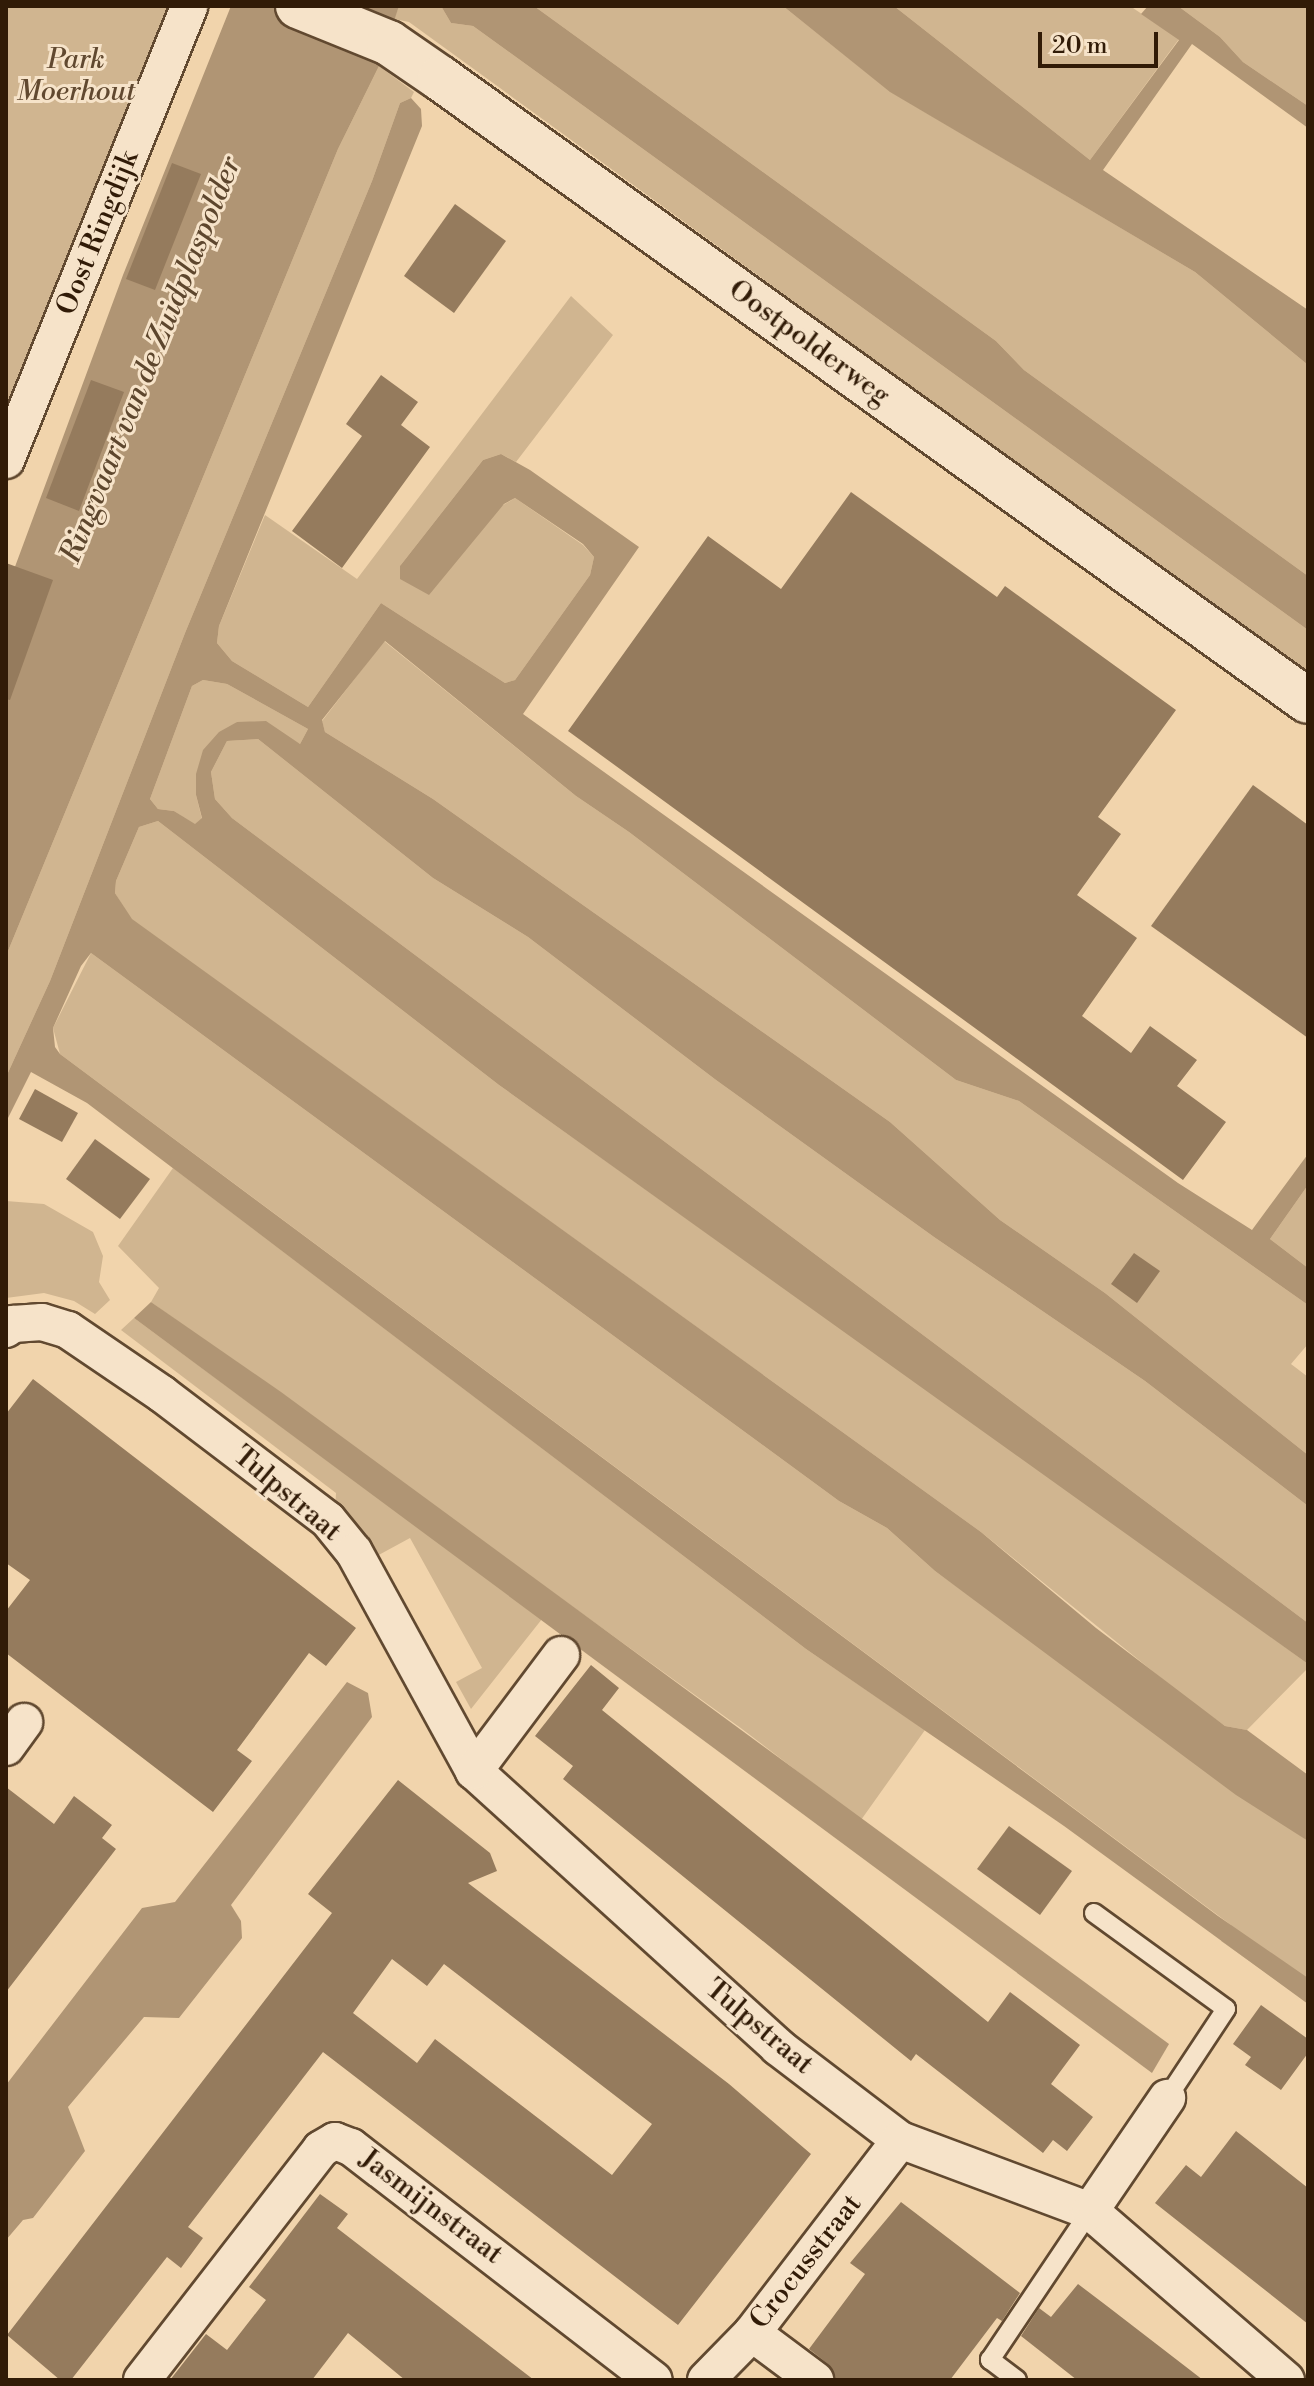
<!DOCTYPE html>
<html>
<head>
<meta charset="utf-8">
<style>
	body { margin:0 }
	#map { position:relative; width:1314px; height:2386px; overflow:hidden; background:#f1d4ac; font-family:"Libre Bodoni",serif }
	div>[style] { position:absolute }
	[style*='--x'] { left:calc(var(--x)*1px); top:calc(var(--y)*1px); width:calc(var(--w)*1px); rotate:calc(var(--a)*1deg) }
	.green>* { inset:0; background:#d0b590 }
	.water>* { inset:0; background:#b09574 }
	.building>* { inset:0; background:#957b5d }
	.roads { filter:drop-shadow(2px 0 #614930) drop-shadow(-2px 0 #614930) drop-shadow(0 2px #614930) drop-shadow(0 -2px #614930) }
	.lane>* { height:18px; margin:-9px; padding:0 9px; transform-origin:9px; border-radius:9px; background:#f6e3c9 }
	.street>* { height:36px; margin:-18px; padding:0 18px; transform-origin:18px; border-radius:18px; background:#f6e3c9 }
	.secondary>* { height:44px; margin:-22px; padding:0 22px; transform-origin:22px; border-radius:22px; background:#f6e3c9 }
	span { translate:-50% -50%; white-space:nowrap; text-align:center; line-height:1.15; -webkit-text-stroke:6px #f6e3c9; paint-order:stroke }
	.park-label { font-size:28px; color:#614930; font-style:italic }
	.street-label { font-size:28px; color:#311b07 }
	.water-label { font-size:30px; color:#5d462d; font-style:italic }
	.frame { position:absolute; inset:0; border:8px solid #311b07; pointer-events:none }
	.scale { position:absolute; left:1038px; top:32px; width:120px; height:36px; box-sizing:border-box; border:4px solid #311b07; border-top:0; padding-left:10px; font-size:24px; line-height:28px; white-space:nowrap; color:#311b07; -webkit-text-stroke:6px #f6e3c9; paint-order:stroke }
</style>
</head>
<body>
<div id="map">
	<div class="green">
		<i style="clip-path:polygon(6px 6px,180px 6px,6px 421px)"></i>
		<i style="clip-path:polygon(399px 6px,441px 6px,451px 23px,473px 26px,1308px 630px,1308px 675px,409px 22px,394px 19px)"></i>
		<i style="clip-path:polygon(534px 6px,783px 6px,891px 92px,1195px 272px,1308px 365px,1308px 576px,1024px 370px,996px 341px)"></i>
		<i style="clip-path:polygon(894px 6px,1130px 6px,1179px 39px,1090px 160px)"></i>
		<i style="clip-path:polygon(1178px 6px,1308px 6px,1308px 106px,1243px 62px,1220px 37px)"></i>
		<i style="clip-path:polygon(379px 66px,414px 92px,411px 98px,400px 103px,372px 181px,185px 633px,50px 981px,6px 1077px,6px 956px,338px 149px)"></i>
		<i style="clip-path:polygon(571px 296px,613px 335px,516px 462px,501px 454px,483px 460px,400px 566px,515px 498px,583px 545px,594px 557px,590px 575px,515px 680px,505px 683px,381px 603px,308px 707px,232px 661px,217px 643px,219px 626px,265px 515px,357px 579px)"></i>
		<i style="clip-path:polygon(384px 641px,576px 796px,629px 832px,956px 1080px,1019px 1101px,1308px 1305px,1308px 1344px,1291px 1364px,1308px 1377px,1308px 1455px,1105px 1293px,1000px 1220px,890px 1122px,433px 799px,325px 732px,322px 721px)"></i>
		<i style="clip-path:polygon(203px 680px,227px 684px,308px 729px,300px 744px,237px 722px,196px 795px,202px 819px,195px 825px,174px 811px,158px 809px,150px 799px,192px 686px)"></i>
		<i style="clip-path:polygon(258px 739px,433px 878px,528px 937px,716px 1080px,934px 1237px,1145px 1381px,1308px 1506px,1308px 1623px,232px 818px,215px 799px,211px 772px,227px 741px)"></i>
		<i style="clip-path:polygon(158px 821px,499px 1085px,1157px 1554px,1308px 1664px,1308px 1668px,1247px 1730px,1225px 1726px,1182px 1695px,981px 1532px,131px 919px,115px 893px,116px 881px,139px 827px)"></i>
		<i style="clip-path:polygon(91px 953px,839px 1501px,887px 1528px,935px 1571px,1308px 1841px,1308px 2003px,1221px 1941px,1231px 1925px,60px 1054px,53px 1028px)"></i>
		<i style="clip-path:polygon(173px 1168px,806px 1649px,925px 1730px,861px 1820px,742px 1729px,151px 1302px,159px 1288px,118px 1246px)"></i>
		<i style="clip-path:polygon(1308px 1185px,1308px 1268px,1270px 1239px)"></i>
		<i style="clip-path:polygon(6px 1201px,44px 1204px,93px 1232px,103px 1256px,99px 1282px,110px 1300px,95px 1314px,74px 1301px,44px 1293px,6px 1298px)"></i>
		<i style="clip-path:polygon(134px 1318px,542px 1619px,471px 1709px,456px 1682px,482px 1668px,410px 1538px,375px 1557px,335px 1512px,336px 1493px,121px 1330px)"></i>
	</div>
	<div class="water">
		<i style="clip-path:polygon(231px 6px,399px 6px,379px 66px,338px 149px,6px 956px,6px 591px,123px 275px)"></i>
		<i style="clip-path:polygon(441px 6px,534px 6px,996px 341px,1024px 370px,1308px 576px,1308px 630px,473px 26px,451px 23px)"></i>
		<i style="clip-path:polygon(783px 6px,894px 6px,1090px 160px,1179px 40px,1141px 14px,1148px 6px,1178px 6px,1220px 37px,1243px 62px,1308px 106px,1308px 128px,1192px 44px,1103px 170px,1308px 310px,1308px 365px,1195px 272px,890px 92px)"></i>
		<i style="clip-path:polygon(evenodd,411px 98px,421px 109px,422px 126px,219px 626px,217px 643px,232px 661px,308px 707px,381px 603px,505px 683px,515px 680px,590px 575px,594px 557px,583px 544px,515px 498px,504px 504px,429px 595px,400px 579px,400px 566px,483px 460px,501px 454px,530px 470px,639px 547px,523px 714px,1178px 1183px,1252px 1230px,1308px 1154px,1308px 1185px,1270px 1239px,1308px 1268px,1308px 1305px,1019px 1101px,956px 1080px,629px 832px,576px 796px,385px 641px,322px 720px,325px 732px,433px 799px,890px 1122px,1000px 1220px,1105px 1293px,1308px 1455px,1308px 1506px,1145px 1381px,934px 1237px,716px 1080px,528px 937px,433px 878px,258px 739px,227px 741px,211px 772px,215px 799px,232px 818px,1308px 1623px,1308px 1664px,499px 1085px,158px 821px,139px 827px,116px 881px,115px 893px,132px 919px,981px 1532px,1096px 1628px,1225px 1726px,1247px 1730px,1308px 1775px,1308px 1841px,1236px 1795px,935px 1571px,887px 1528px,839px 1501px,91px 953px,81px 966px,53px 1028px,55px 1047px,60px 1054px,1218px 1916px,1308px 1978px,1308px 2004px,1064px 1826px,806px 1649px,87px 1103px,31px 1072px,6px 1122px,6px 1077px,50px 981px,185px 633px,372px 181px,400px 103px,411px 98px,203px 680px,227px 684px,308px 729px,300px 744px,266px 721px,237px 722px,219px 732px,203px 750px,196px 774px,196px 795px,202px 818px,195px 824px,174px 811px,158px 809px,150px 799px,192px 686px,203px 680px)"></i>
		<i style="clip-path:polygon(151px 1302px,281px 1392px,1169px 2044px,1152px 2073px,134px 1318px)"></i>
		<i style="clip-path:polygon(347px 1682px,368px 1693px,372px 1717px,231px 1905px,241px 1921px,242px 1938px,179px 2018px,144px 2017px,68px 2107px,85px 2151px,33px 2218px,23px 2220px,6px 2240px,6px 2085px,142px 1908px,175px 1902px)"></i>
	</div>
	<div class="building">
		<i style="clip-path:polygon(172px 163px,201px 174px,155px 290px,126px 279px)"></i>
		<i style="clip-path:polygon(455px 204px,506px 241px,454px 313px,404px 276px)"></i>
		<i style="clip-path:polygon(381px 375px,418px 402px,401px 425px,430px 447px,342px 568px,292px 531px,362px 436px,346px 424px)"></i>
		<i style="clip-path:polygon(91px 380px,124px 392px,79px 511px,46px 498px)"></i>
		<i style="clip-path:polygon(851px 492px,997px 597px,1005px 586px,1176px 710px,1098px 817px,1121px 834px,1077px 895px,1137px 938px,1082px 1016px,1131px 1053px,1150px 1026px,1197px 1060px,1177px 1086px,1226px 1122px,1183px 1180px,568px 731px,708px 536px,781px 589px)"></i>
		<i style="clip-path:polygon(6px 563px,53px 580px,10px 700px,6px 699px)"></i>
		<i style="clip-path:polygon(1253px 785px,1308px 825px,1308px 1038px,1151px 926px)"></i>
		<i style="clip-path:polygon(35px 1089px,78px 1113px,62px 1142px,19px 1119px)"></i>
		<i style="clip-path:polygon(95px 1139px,150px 1179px,120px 1219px,66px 1179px)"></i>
		<i style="clip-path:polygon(1134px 1253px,1160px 1271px,1137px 1303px,1111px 1284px)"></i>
		<i style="clip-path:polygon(33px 1379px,356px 1628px,326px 1666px,309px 1653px,237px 1750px,252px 1761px,213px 1812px,6px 1653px,6px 1611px,30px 1580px,6px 1563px,6px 1414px)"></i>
		<i style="clip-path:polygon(591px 1665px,619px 1688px,602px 1710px,988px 2022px,1010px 1992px,1080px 2045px,1051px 2084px,1093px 2117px,1067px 2151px,1053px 2140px,1043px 2153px,916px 2054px,911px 2061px,563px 1779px,573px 1766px,535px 1736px)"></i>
		<i style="clip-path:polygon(evenodd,398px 1780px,490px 1853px,497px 1871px,468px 1883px,729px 2084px,811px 2154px,678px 2325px,323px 2052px,188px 2227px,203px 2238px,181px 2268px,167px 2257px,71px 2380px,60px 2380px,7px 2335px,332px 1913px,308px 1894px,398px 1780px,392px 1959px,427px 1986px,444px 1964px,652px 2124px,612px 2175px,435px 2039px,417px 2063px,353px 2013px,392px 1959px)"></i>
		<i style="clip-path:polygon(6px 1787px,54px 1824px,74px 1796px,112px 1825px,102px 1838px,116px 1849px,6px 1992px)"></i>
		<i style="clip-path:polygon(1009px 1826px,1072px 1871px,1040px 1915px,977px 1869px)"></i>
		<i style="clip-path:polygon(1261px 2005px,1308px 2039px,1308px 2053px,1281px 2090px,1245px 2065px,1251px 2057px,1233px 2044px)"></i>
		<i style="clip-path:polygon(1236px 2131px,1308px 2188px,1308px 2324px,1155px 2203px,1186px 2165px,1201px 2177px)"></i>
		<i style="clip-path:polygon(320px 2194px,348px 2214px,337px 2228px,534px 2380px,405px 2380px,348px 2333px,312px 2380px,170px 2380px,206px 2334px,227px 2350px,266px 2300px,249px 2287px)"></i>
		<i style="clip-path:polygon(901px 2202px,1020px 2293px,1002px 2321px,997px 2318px,950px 2380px,836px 2380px,828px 2364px,809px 2349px,865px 2274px,850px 2263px)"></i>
		<i style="clip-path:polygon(1078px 2284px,1107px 2306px,1203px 2380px,1077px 2380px,1021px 2336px,1039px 2308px,1051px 2317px)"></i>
	</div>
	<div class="roads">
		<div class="lane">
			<i style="--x:1094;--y:1913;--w:163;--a:36"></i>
			<i style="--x:1226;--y:2009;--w:107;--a:123.5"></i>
			<i style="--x:1017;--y:2380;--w:34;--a:-143"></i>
			<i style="--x:990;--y:2360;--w:179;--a:-56.1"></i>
		</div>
		<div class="street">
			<i style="--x:6;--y:460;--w:489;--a:-68"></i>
			<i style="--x:6;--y:1329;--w:9;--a:-36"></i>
			<i style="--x:13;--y:1324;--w:29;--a:-4"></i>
			<i style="--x:42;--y:1322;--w:27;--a:17"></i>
			<i style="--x:68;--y:1330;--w:114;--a:34.2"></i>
			<i style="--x:162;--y:1394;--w:208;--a:37.2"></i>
			<i style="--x:328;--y:1520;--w:41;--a:50.9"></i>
			<i style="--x:354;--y:1552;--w:250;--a:61.3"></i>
			<i style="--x:474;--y:1771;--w:411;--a:42.2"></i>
			<i style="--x:778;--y:2047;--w:153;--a:37.3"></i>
			<i style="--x:900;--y:2140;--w:203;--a:20.5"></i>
			<i style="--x:1090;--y:2211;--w:259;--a:40.8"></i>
			<i style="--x:6;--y:1747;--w:31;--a:-54"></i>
			<i style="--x:474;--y:1771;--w:145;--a:-53.1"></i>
			<i style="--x:1090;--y:2211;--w:137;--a:-55.7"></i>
			<i style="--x:752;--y:2333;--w:79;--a:36.7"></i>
			<i style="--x:142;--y:2380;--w:292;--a:-52.2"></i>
			<i style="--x:321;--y:2149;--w:16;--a:-30"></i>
			<i style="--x:335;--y:2141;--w:17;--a:21"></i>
			<i style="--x:351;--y:2147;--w:382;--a:37.6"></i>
			<i style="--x:706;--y:2380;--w:66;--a:-45.6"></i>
			<i style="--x:752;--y:2333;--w:243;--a:-52.5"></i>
		</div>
		<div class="secondary">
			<i style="--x:298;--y:6;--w:98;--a:22.1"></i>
			<i style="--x:389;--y:43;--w:62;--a:34.5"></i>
			<i style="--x:440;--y:78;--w:1068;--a:35.67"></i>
		</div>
	</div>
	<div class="park-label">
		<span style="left:76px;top:76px">Park<br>Moerhout</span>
	</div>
	<div class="street-label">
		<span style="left:98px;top:233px;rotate:-68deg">Oost Ringdijk</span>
		<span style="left:809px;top:343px;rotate:36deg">Oostpolderweg</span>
		<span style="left:287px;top:1494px;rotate:40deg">Tulpstraat</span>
		<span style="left:759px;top:2027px;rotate:40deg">Tulpstraat</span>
		<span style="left:431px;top:2207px;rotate:37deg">Jasmijnstraat</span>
		<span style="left:806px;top:2262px;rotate:-52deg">Crocusstraat</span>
	</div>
	<div class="water-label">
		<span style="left:151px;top:360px;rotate:-68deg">Ringvaart van de Zuidplaspolder</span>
	</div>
	<div class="frame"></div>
	<div class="scale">20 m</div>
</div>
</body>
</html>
